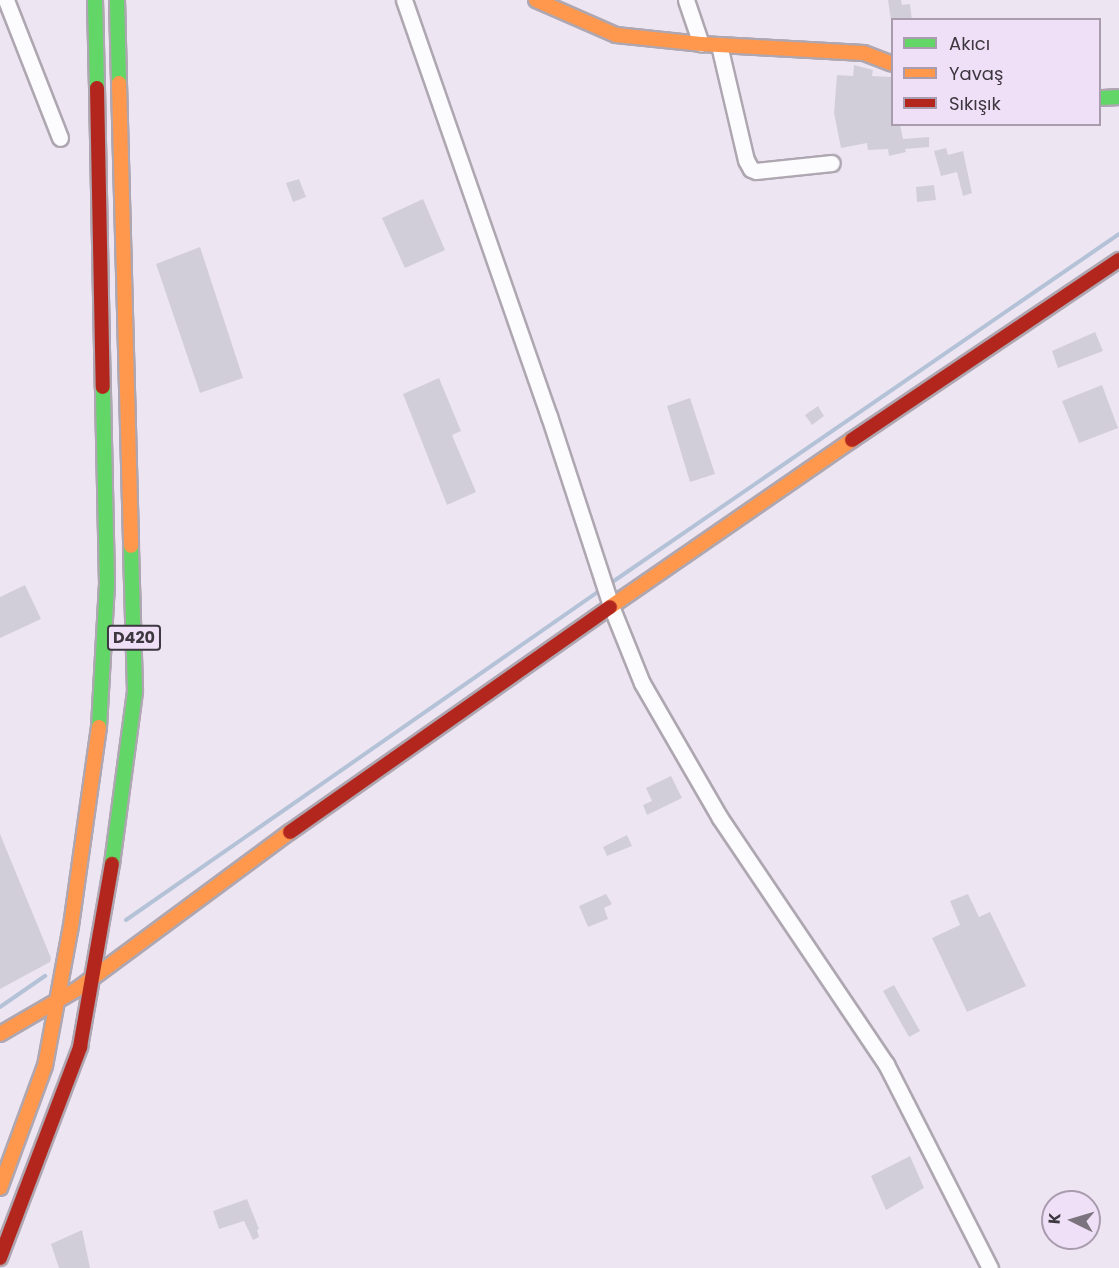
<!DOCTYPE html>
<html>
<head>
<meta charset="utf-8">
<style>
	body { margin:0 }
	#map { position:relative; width:1119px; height:1268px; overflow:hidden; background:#eee5f2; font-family:Poppins,sans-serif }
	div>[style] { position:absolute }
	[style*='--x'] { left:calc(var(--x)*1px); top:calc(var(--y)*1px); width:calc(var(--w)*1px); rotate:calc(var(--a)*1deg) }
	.stream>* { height:4px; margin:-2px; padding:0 2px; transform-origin:2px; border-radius:2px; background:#b4c2d8 }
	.building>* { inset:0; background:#d2ced9 }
	.roads { filter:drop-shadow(2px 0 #aea7b1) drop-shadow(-2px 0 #aea7b1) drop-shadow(0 2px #aea7b1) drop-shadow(0 -2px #aea7b1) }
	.street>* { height:15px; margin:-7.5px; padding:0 7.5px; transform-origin:7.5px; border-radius:7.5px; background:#fcfbfd }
	.fast>* { height:14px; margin:-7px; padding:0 7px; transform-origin:7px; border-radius:7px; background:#63d668 }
	.slow>* { height:14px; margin:-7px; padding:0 7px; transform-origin:7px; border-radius:7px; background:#ff974d }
	.jam>* { height:14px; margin:-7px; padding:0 7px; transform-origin:7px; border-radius:7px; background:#b3261e }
	span { translate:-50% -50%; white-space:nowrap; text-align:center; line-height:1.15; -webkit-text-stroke:4.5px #f0e0f7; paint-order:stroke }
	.shield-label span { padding:2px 4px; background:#f0e0f7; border:2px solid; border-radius:4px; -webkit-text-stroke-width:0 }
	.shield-label { font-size:16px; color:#3d3740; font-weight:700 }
	.legend { position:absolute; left:891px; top:18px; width:210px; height:108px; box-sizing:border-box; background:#f0e0f7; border:2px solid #a89cae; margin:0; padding:8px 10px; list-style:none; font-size:18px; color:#3d3740 }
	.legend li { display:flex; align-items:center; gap:12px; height:30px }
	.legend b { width:30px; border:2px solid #a89cae }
	.north { position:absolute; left:1041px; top:1190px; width:60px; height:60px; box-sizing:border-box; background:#f0e0f7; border:2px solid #a89cae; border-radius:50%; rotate:275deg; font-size:16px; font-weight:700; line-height:24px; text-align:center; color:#3d3740 }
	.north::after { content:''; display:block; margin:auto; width:21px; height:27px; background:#7b747e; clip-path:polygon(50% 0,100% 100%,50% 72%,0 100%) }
</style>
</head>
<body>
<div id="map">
	<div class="stream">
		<i style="--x:608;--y:585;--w:620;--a:-34.48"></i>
		<i style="--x:126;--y:920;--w:580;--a:-34.81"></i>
		<i style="--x:0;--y:1007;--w:55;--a:-34.6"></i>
	</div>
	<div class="building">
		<i style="clip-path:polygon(888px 0,901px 0,902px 5px,910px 4px,912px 20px,891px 20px)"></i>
		<i style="clip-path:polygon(854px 65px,873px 70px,872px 76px,892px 77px,892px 124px,900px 124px,903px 139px,929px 137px,929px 147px,905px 149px,906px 152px,889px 156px,888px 149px,868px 150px,867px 143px,841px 148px,834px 113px,837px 75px,853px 76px)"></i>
		<i style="clip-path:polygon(946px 148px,948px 155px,963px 151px,972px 193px,963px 196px,957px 172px,941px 176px,934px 151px)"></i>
		<i style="clip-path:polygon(299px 179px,306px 197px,293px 202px,286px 183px)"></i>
		<i style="clip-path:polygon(934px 185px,936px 200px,917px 202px,916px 187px)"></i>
		<i style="clip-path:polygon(423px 199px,445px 250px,405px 268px,382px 218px)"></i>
		<i style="clip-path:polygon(200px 247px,243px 378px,200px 393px,156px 264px)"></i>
		<i style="clip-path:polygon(1095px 332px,1103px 351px,1058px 368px,1052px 351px)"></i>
		<i style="clip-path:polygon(439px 378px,461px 431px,452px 435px,476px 492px,447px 505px,403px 394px)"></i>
		<i style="clip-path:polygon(1102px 385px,1118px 428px,1079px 443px,1062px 401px)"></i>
		<i style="clip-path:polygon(690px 398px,715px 474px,690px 482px,667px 406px)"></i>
		<i style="clip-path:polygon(818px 406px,824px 416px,812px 425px,805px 415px)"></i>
		<i style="clip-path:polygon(25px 585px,41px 619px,0 638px,0 597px)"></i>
		<i style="clip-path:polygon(671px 776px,682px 798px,647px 815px,643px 805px,652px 801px,646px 788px)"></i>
		<i style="clip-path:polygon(0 834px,51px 958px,50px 962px,0 989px)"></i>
		<i style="clip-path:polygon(627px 835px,632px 846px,607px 856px,603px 847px)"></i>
		<i style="clip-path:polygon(606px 894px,612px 904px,604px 908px,608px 919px,588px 927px,579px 906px)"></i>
		<i style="clip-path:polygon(968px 894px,979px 917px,990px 912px,1026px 986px,967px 1012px,932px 938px,960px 925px,950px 901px)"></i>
		<i style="clip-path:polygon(894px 985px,920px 1031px,909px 1037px,883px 991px)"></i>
		<i style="clip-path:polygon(910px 1156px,924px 1188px,886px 1210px,871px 1176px)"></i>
		<i style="clip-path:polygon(247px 1199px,259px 1229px,257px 1230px,259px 1237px,253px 1240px,244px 1221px,219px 1229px,213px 1211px)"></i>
		<i style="clip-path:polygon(82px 1230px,90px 1268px,59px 1268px,51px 1244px)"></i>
	</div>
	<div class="roads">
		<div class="street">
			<i style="--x:6;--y:0;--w:148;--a:68.6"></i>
			<i style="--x:404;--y:0;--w:441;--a:70.8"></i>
			<i style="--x:549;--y:416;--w:200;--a:71.9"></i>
			<i style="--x:611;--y:606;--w:83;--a:68.1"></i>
			<i style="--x:642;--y:683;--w:156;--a:60"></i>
			<i style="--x:720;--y:818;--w:297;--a:56"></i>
			<i style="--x:886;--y:1064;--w:229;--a:63"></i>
			<i style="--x:686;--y:0;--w:46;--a:71.2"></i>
			<i style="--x:719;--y:45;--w:118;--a:76.8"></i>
			<i style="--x:746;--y:160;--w:10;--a:61"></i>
			<i style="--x:751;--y:169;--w:5;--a:22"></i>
			<i style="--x:756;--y:171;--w:76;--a:-6"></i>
		</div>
		<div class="fast">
			<i style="--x:95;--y:0;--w:88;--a:88.7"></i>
			<i style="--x:117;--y:0;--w:83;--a:88.6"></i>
			<i style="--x:1100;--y:98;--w:19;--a:-3"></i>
			<i style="--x:99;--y:727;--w:144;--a:-86.8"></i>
			<i style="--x:107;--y:583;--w:196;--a:-91.2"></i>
			<i style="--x:112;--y:864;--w:175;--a:-82.4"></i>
			<i style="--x:135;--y:691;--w:145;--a:-91.6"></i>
		</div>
		<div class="slow">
			<i style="--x:536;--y:0;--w:87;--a:23.6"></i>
			<i style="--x:616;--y:35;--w:85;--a:6"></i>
			<i style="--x:701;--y:44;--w:163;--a:3.2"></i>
			<i style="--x:864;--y:53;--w:30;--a:21"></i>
			<i style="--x:119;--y:83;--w:463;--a:88.5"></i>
			<i style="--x:610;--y:607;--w:294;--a:-34.6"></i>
			<i style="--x:0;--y:1034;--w:91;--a:-30.2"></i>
			<i style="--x:79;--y:988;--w:262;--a:-36.5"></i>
			<i style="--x:0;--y:1188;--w:130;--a:-69.8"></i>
			<i style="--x:45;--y:1066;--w:142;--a:-79.5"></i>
			<i style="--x:71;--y:926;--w:201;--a:-82"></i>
		</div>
		<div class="jam">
			<i style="--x:97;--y:88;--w:299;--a:88.9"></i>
			<i style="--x:852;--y:440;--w:322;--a:-34"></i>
			<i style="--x:290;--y:832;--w:391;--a:-35.1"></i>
			<i style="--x:0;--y:1258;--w:226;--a:-69.2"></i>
			<i style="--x:80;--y:1047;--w:186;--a:-80.1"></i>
		</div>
	</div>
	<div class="shield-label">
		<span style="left:134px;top:638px">D420</span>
	</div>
	<ul class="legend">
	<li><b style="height:8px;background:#63d668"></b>Akıcı</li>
	<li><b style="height:8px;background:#ff974d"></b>Yavaş</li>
	<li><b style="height:8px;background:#b3261e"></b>Sıkışık</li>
	</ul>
	<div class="north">K</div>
</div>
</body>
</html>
